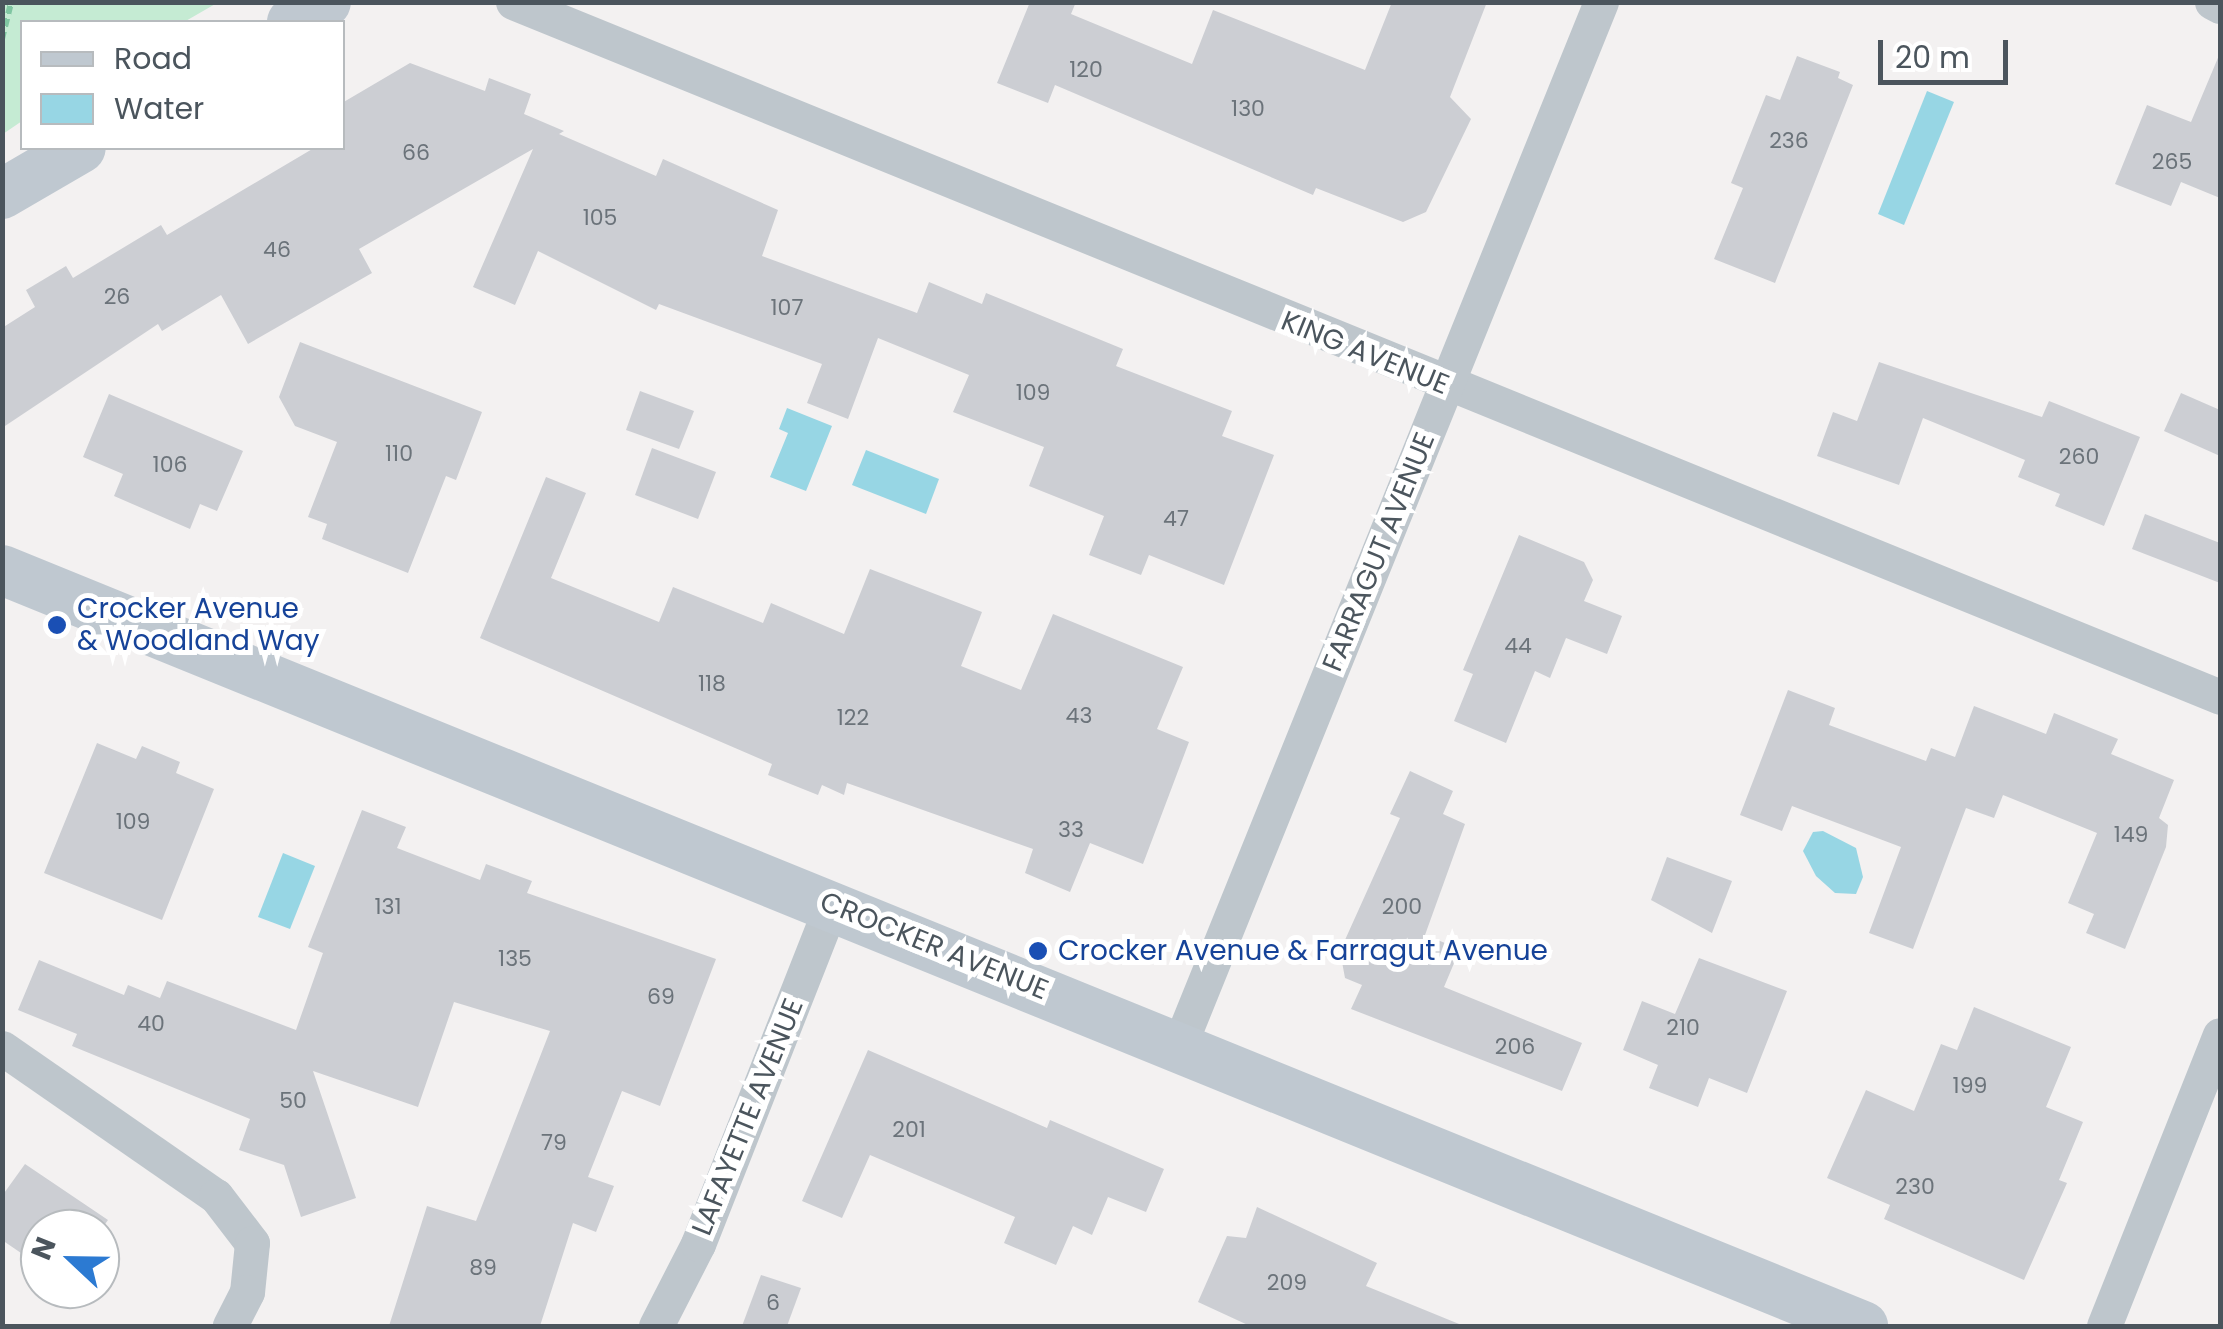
<!DOCTYPE html>
<html>
<head>
<meta charset="utf-8">
<style>
	body { margin:0 }
	#map { position:relative; width:2223px; height:1329px; overflow:hidden; background:#f3f1f1; font-family:Poppins,sans-serif }
	div>[style] { position:absolute }
	[style*='--x'] { left:calc(var(--x)*1px); top:calc(var(--y)*1px); width:calc(var(--w)*1px); rotate:calc(var(--a)*1deg) }
	.green>* { inset:0; background:#c5ebd3 }
	.water>* { inset:0; background:#97d6e4 }
	.building>* { inset:0; background:#ccced3 }
	.path>* { height:6px; margin-top:-3px; transform-origin:0; background:repeating-linear-gradient(90deg,#80c6a2 0 8px,transparent 0 13px) }
	.street>* { height:35px; margin:-17.5px; padding:0 17.5px; transform-origin:17.5px; border-radius:17.5px; background:#bec6cc }
	.secondary>* { height:50px; margin:-25px; padding:0 25px; transform-origin:25px; border-radius:25px; background:#bfc8d0 }
	.dots>* { width:28px; height:28px; translate:-50% -50%; box-sizing:border-box; border:5px solid #fff; border-radius:50% }
	span { translate:-50% -50%; white-space:nowrap; text-align:center; line-height:1.15; -webkit-text-stroke:10px #fff; paint-order:stroke }
	.number-label { font-size:22px; color:#6b737a }
	.number-label span { -webkit-text-stroke-width:0 }
	.street-label { font-size:28px; color:#4b555d }
	.transit-label { font-size:28px; color:#164399 }
	.left { translate:0 -50%; text-align:left }
	.frame { position:absolute; inset:0; border:5px solid #4b555d; pointer-events:none }
	.legend { position:absolute; left:20px; top:20px; width:325px; height:130px; box-sizing:border-box; background:#fff; border:2px solid #b7bbbe; margin:0; padding:12px 18px; list-style:none; font-size:30px; color:#4b555d }
	.legend li { display:flex; align-items:center; gap:20px; height:50px }
	.legend b { width:50px; border:2px solid #b7bbbe }
	.north { position:absolute; left:20px; top:1209px; width:100px; height:100px; box-sizing:border-box; background:#fff; border:2px solid #b7bbbe; border-radius:50%; rotate:292deg; font-size:28px; font-weight:700; line-height:40px; text-align:center; color:#4b555d }
	.north::after { content:''; display:block; margin:auto; width:35px; height:45px; background:#2c7ad2; clip-path:polygon(50% 0,100% 100%,50% 72%,0 100%) }
	.scale { position:absolute; left:1878px; top:40px; width:130px; height:45px; box-sizing:border-box; border:5px solid #4b555d; border-top:0; padding-left:12px; font-size:30px; line-height:35px; white-space:nowrap; color:#4b555d; -webkit-text-stroke:8px #fff; paint-order:stroke }
</style>
</head>
<body>
<div id="map">
	<div class="green">
		<i style="clip-path:polygon(3px 2px,217px 2px,217px 3px,184px 22px,22px 22px,22px 121px,3px 134px)"></i>
	</div>
	<div class="water">
		<i style="clip-path:polygon(1927px 91px,1954px 102px,1904px 225px,1878px 214px)"></i>
		<i style="clip-path:polygon(787px 408px,832px 426px,806px 491px,770px 477px,788px 433px,779px 429px)"></i>
		<i style="clip-path:polygon(866px 450px,939px 479px,926px 514px,852px 485px)"></i>
		<i style="clip-path:polygon(1823px 831px,1856px 848px,1863px 877px,1856px 894px,1835px 893px,1816px 876px,1803px 851px,1813px 832px)"></i>
		<i style="clip-path:polygon(283px 853px,315px 866px,290px 929px,258px 917px)"></i>
	</div>
	<div class="building">
		<i style="clip-path:polygon(1030px 2px,1076px 2px,1071px 14px,1192px 64px,1213px 10px,1365px 70px,1392px 2px,1487px 2px,1450px 97px,1471px 119px,1426px 212px,1403px 222px,1316px 188px,1313px 195px,1055px 85px,1048px 103px,997px 83px)"></i>
		<i style="clip-path:polygon(2220px 53px,2220px 198px,2181px 182px,2171px 206px,2115px 184px,2147px 105px,2191px 122px)"></i>
		<i style="clip-path:polygon(1797px 56px,1840px 72px,1838px 78px,1853px 85px,1775px 283px,1714px 259px,1743px 188px,1731px 183px,1766px 95px,1780px 100px)"></i>
		<i style="clip-path:polygon(410px 63px,485px 91px,489px 78px,531px 94px,524px 114px,564px 131px,559px 134px,656px 176px,663px 159px,778px 210px,762px 256px,917px 313px,929px 282px,982px 304px,986px 293px,1123px 349px,1116px 366px,1232px 411px,1222px 436px,1274px 455px,1224px 585px,1149px 555px,1141px 575px,1089px 555px,1104px 516px,1029px 486px,1044px 447px,953px 412px,969px 375px,878px 338px,848px 419px,807px 403px,822px 364px,659px 304px,656px 310px,538px 251px,515px 305px,473px 287px,533px 149px,359px 249px,372px 273px,248px 344px,221px 295px,162px 331px,158px 324px,2px 428px,2px 328px,35px 307px,26px 290px,66px 266px,73px 278px,161px 225px,167px 235px,314px 148px,342px 148px,342px 103px)"></i>
		<i style="clip-path:polygon(300px 342px,482px 412px,456px 480px,446px 476px,408px 573px,322px 539px,327px 524px,308px 517px,337px 442px,295px 426px,279px 397px)"></i>
		<i style="clip-path:polygon(1879px 362px,2042px 417px,2049px 401px,2140px 437px,2104px 526px,2055px 506px,2060px 494px,2018px 477px,2025px 460px,1923px 418px,1899px 485px,1817px 456px,1833px 412px,1857px 421px)"></i>
		<i style="clip-path:polygon(640px 391px,694px 411px,679px 449px,626px 430px)"></i>
		<i style="clip-path:polygon(2181px 393px,2220px 410px,2220px 456px,2164px 431px)"></i>
		<i style="clip-path:polygon(109px 394px,243px 451px,217px 511px,200px 504px,190px 529px,114px 496px,123px 474px,83px 457px)"></i>
		<i style="clip-path:polygon(652px 448px,716px 472px,698px 519px,635px 495px)"></i>
		<i style="clip-path:polygon(546px 477px,586px 493px,551px 578px,659px 622px,673px 587px,763px 623px,771px 603px,844px 634px,870px 569px,982px 612px,961px 666px,1021px 690px,1053px 614px,1183px 667px,1157px 729px,1189px 742px,1143px 864px,1090px 843px,1070px 892px,1025px 873px,1033px 849px,847px 783px,844px 795px,822px 785px,818px 795px,768px 775px,772px 764px,480px 638px)"></i>
		<i style="clip-path:polygon(2145px 514px,2220px 543px,2220px 583px,2132px 549px)"></i>
		<i style="clip-path:polygon(1519px 535px,1584px 562px,1593px 580px,1584px 601px,1622px 616px,1607px 654px,1566px 638px,1550px 678px,1535px 671px,1506px 743px,1454px 721px,1473px 674px,1463px 670px)"></i>
		<i style="clip-path:polygon(1788px 690px,1835px 708px,1829px 725px,1926px 761px,1931px 748px,1955px 757px,1974px 706px,2046px 734px,2054px 713px,2118px 739px,2111px 754px,2174px 780px,2159px 818px,2168px 825px,2166px 847px,2125px 949px,2086px 933px,2094px 914px,2068px 903px,2097px 833px,2003px 795px,1994px 818px,1966px 808px,1913px 949px,1869px 933px,1901px 847px,1792px 806px,1782px 831px,1740px 815px)"></i>
		<i style="clip-path:polygon(97px 743px,136px 759px,142px 746px,180px 762px,176px 773px,214px 789px,162px 920px,44px 873px)"></i>
		<i style="clip-path:polygon(1410px 771px,1453px 791px,1443px 814px,1465px 824px,1425px 935px,1460px 949px,1444px 987px,1582px 1043px,1562px 1091px,1351px 1009px,1362px 985px,1345px 978px,1340px 951px,1400px 818px,1390px 814px)"></i>
		<i style="clip-path:polygon(362px 810px,406px 827px,397px 848px,480px 880px,486px 864px,532px 881px,527px 893px,716px 959px,660px 1106px,622px 1091px,588px 1177px,614px 1186px,596px 1232px,573px 1223px,540px 1326px,389px 1326px,427px 1206px,476px 1221px,550px 1031px,454px 1002px,418px 1107px,313px 1071px,356px 1198px,301px 1217px,284px 1165px,239px 1150px,250px 1119px,72px 1046px,77px 1034px,18px 1010px,39px 960px,124px 995px,128px 985px,160px 998px,167px 981px,296px 1030px,323px 953px,308px 947px)"></i>
		<i style="clip-path:polygon(1667px 857px,1732px 881px,1712px 933px,1651px 900px)"></i>
		<i style="clip-path:polygon(1699px 958px,1787px 991px,1747px 1093px,1709px 1078px,1698px 1107px,1649px 1088px,1658px 1065px,1623px 1050px,1642px 1001px,1675px 1014px)"></i>
		<i style="clip-path:polygon(1974px 1007px,2071px 1047px,2046px 1107px,2083px 1122px,2059px 1180px,2067px 1183px,2024px 1280px,1884px 1219px,1890px 1205px,1827px 1178px,1866px 1090px,1914px 1111px,1941px 1044px,1957px 1050px)"></i>
		<i style="clip-path:polygon(868px 1050px,1047px 1128px,1050px 1120px,1164px 1169px,1146px 1212px,1108px 1197px,1092px 1235px,1073px 1226px,1056px 1265px,1004px 1243px,1015px 1217px,870px 1155px,842px 1218px,802px 1201px)"></i>
		<i style="clip-path:polygon(25px 1164px,108px 1220px,100px 1231px,40px 1229px,40px 1266px,2px 1240px,2px 1196px)"></i>
		<i style="clip-path:polygon(1257px 1207px,1377px 1263px,1366px 1286px,1464px 1326px,1250px 1326px,1198px 1302px,1227px 1236px,1246px 1238px)"></i>
		<i style="clip-path:polygon(761px 1275px,801px 1288px,787px 1326px,742px 1326px)"></i>
	</div>
	<div class="path">
		<i style="--x:2;--y:39;--w:38;--a:-76"></i>
	</div>
	<div class="street">
		<i style="--x:513;--y:2;--w:1843;--a:22.15"></i>
		<i style="--x:2212;--y:2;--w:9;--a:27"></i>
		<i style="--x:1179;--y:1046;--w:1126;--a:-67.99"></i>
		<i style="--x:2;--y:1048;--w:260;--a:34.7"></i>
		<i style="--x:216;--y:1196;--w:59;--a:52.5"></i>
		<i style="--x:252;--y:1243;--w:49;--a:95.8"></i>
		<i style="--x:247;--y:1292;--w:38;--a:117"></i>
		<i style="--x:656;--y:1326;--w:92;--a:-62.9"></i>
		<i style="--x:698;--y:1244;--w:365;--a:-68.5"></i>
		<i style="--x:2104;--y:1326;--w:313;--a:-68.3"></i>
	</div>
	<div class="secondary">
		<i style="--x:292;--y:22;--w:39;--a:-30"></i>
		<i style="--x:2;--y:194;--w:91;--a:-30.2"></i>
		<i style="--x:2;--y:570;--w:2009;--a:22.11"></i>
	</div>
	<div class="dots">
		<i style="left:57px;top:625px;background:#1a4fb4"></i>
		<i style="left:1038px;top:951px;background:#1a4fb4"></i>
	</div>
	<div class="number-label">
		<span style="left:1086px;top:70px">120</span>
		<span style="left:1248px;top:109px">130</span>
		<span style="left:1789px;top:141px">236</span>
		<span style="left:416px;top:153px">66</span>
		<span style="left:2172px;top:162px">265</span>
		<span style="left:600px;top:218px">105</span>
		<span style="left:277px;top:250px">46</span>
		<span style="left:117px;top:297px">26</span>
		<span style="left:787px;top:308px">107</span>
		<span style="left:1033px;top:393px">109</span>
		<span style="left:399px;top:454px">110</span>
		<span style="left:2079px;top:457px">260</span>
		<span style="left:170px;top:465px">106</span>
		<span style="left:1176px;top:519px">47</span>
		<span style="left:1518px;top:646px">44</span>
		<span style="left:712px;top:684px">118</span>
		<span style="left:1079px;top:716px">43</span>
		<span style="left:853px;top:718px">122</span>
		<span style="left:133px;top:822px">109</span>
		<span style="left:1071px;top:830px">33</span>
		<span style="left:2131px;top:835px">149</span>
		<span style="left:388px;top:907px">131</span>
		<span style="left:1402px;top:907px">200</span>
		<span style="left:515px;top:959px">135</span>
		<span style="left:661px;top:997px">69</span>
		<span style="left:151px;top:1024px">40</span>
		<span style="left:1683px;top:1028px">210</span>
		<span style="left:1515px;top:1047px">206</span>
		<span style="left:1970px;top:1086px">199</span>
		<span style="left:293px;top:1101px">50</span>
		<span style="left:909px;top:1130px">201</span>
		<span style="left:554px;top:1143px">79</span>
		<span style="left:1915px;top:1187px">230</span>
		<span style="left:483px;top:1268px">89</span>
		<span style="left:1287px;top:1283px">209</span>
		<span style="left:773px;top:1303px">6</span>
	</div>
	<div class="street-label">
		<span style="left:1365px;top:353px;rotate:22deg">KING AVENUE</span>
		<span style="left:1379px;top:552px;rotate:-68deg">FARRAGUT AVENUE</span>
		<span style="left:934px;top:946px;rotate:22deg">CROCKER AVENUE</span>
		<span style="left:748px;top:1117px;rotate:-68deg">LAFAYETTE AVENUE</span>
	</div>
	<div class="transit-label">
		<span class="left" style="left:77px;top:625px">Crocker Avenue<br>&amp; Woodland Way</span>
		<span class="left" style="left:1058px;top:951px">Crocker Avenue &amp; Farragut Avenue</span>
	</div>
	<div class="frame"></div>
	<ul class="legend">
	<li><b style="height:12px;background:#bfc8d0"></b>Road</li>
	<li><b style="height:28px;background:#97d6e4"></b>Water</li>
	</ul>
	<div class="north">N</div>
	<div class="scale">20 m</div>
</div>
</body>
</html>
